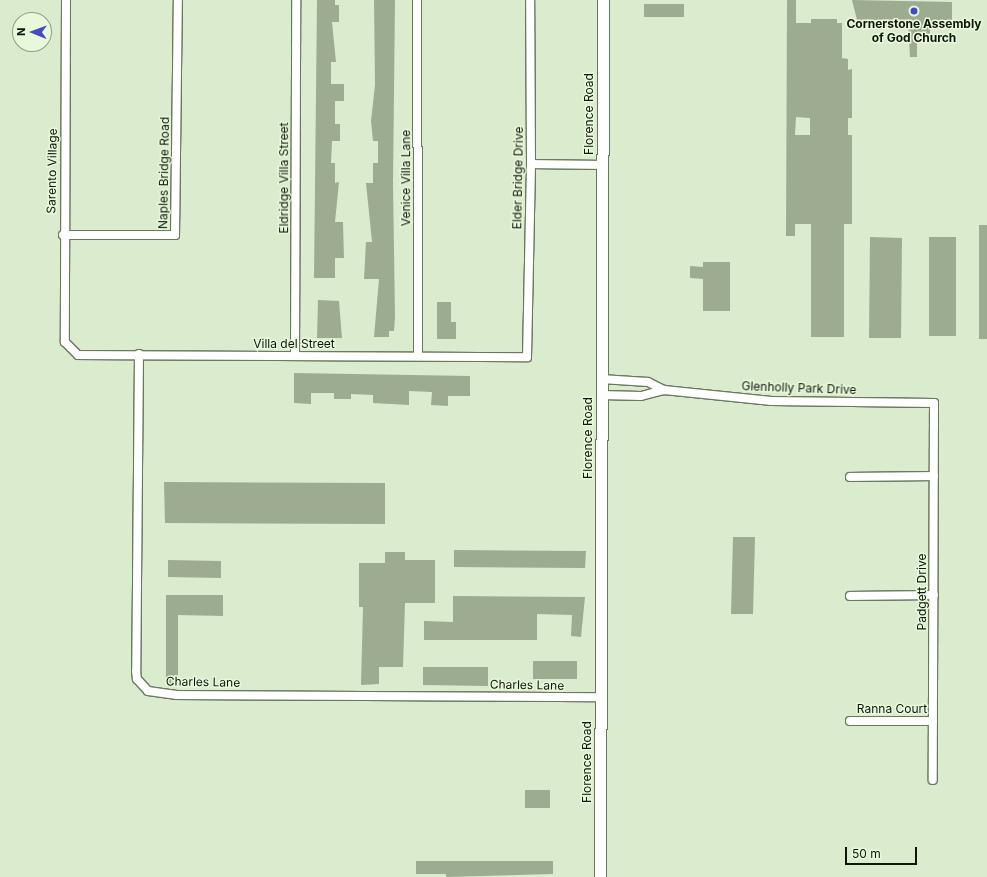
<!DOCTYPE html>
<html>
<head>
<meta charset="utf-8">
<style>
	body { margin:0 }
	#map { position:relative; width:987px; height:877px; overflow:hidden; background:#dbebce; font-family:Inter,sans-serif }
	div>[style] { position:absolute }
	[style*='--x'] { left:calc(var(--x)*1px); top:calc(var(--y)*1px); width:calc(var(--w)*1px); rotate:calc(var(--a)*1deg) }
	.building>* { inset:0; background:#9dac91 }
	.roads { filter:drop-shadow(1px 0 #6a785f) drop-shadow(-1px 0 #6a785f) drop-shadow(0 1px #6a785f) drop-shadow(0 -1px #6a785f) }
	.street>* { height:8px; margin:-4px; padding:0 4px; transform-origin:4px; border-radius:4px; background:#fff }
	.secondary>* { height:11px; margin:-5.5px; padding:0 5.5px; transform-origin:5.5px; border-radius:5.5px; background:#fff }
	.dots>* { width:11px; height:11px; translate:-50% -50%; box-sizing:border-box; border:2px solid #e8f8db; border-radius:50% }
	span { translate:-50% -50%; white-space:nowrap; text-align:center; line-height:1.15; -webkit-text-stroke:3px #e8f8db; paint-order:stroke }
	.poi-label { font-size:12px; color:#0f150b; font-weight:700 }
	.street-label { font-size:12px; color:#0f150b }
	.north { position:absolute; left:12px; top:12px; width:40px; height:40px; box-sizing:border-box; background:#e8f8db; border:1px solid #919d88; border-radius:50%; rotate:271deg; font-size:11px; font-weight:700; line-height:16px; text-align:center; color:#0f150b }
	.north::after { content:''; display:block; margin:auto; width:14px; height:18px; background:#424bbf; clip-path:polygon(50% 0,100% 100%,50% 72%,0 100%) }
	.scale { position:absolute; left:845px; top:847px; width:72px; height:18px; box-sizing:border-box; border:2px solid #0f150b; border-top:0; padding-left:5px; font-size:12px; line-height:14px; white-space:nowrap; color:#0f150b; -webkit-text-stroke:3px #e8f8db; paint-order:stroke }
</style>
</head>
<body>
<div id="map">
	<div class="building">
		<i style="clip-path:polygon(317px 0,335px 0,335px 5px,339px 5px,339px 22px,332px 22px,336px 62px,331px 62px,331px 84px,344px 84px,344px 101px,335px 101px,335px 124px,340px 124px,340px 141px,332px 141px,331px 163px,335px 163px,335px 183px,339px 182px,335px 222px,343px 222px,344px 258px,335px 258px,335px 278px,314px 278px)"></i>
		<i style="clip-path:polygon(374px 0,395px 0,393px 183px,395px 317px,394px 331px,389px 331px,389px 337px,374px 337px,379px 279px,364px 279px,366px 242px,372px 242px,366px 183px,373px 183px,373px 163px,378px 163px,378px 141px,373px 141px,371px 121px,375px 85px)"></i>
		<i style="clip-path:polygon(evenodd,787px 0,796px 0,796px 23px,811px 23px,811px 19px,837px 19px,837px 23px,842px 23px,842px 58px,848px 59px,848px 70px,852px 69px,852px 118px,848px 118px,848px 135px,852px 135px,852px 224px,844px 224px,844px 337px,811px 337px,811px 224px,795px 224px,795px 236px,786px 236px,787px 0,796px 117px,810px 118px,810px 135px,795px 135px,796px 117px)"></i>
		<i style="clip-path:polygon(852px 0,952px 2px,952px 20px,934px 20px,934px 26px,930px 26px,930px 42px,917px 42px,917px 57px,910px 57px,908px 20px,857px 20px)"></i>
		<i style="clip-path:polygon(644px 4px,684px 4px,684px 17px,644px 17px)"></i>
		<i style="clip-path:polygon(979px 225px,987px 225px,987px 339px,979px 339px)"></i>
		<i style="clip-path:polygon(870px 237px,902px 238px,901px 338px,869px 338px)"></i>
		<i style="clip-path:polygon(929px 237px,956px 237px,956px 336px,929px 336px)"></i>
		<i style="clip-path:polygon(703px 262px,730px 262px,730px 311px,703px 311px,703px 279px,690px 278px,690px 266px,703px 267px)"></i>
		<i style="clip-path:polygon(318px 300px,339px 301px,342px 338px,317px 338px)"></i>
		<i style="clip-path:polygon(437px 302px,451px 302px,451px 322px,456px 322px,456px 339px,437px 339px)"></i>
		<i style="clip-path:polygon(294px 373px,470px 376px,470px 396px,448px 396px,448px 406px,431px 405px,432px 392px,409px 391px,409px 405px,373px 403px,373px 395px,351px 394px,351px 399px,334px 399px,334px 393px,311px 393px,311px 404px,294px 403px)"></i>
		<i style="clip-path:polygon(164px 482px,385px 483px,385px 524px,165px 523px)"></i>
		<i style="clip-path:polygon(733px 537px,755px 537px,753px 614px,731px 614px)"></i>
		<i style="clip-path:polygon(454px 550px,586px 551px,585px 568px,454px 567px)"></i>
		<i style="clip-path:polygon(385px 552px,405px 552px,405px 560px,435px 560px,435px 603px,405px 603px,403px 667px,379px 667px,379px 684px,361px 685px,363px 607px,359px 607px,359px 563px,385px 563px)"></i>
		<i style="clip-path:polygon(168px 560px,221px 561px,221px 578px,168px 577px)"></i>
		<i style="clip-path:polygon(166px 595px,223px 595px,223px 616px,178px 615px,178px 684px,166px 684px)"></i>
		<i style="clip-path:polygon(453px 596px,585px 597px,581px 637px,571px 636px,572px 615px,537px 614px,537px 640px,424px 640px,424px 621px,453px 622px)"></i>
		<i style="clip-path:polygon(533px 661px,577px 661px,577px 679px,533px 679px)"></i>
		<i style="clip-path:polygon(423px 667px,488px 667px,488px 686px,423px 685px)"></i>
		<i style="clip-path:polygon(525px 790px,550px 790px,550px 808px,525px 808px)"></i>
		<i style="clip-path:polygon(416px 861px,553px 861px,553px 874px,446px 877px,446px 874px,416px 874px)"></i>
	</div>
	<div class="roads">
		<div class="street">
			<i style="--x:66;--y:0;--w:342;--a:90.2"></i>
			<i style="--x:65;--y:342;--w:18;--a:45"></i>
			<i style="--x:78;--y:355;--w:449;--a:0.3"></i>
			<i style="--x:527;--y:357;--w:193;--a:-88.8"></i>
			<i style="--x:531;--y:164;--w:164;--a:-90.3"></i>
			<i style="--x:417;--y:0;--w:356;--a:89.8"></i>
			<i style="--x:531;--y:164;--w:71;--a:0.8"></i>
			<i style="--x:63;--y:235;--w:112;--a:0"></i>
			<i style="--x:175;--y:235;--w:235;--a:-89.3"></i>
			<i style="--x:139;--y:354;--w:317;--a:90.5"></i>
			<i style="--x:136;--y:671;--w:8;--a:83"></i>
			<i style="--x:137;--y:679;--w:16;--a:47"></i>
			<i style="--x:148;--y:691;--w:29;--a:8"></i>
			<i style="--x:177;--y:695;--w:423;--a:0.3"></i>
			<i style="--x:295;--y:356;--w:356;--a:-89.8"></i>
			<i style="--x:601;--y:379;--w:47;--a:3.7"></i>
			<i style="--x:648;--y:382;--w:18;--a:27"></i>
			<i style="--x:601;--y:395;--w:40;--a:1.4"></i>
			<i style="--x:641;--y:396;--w:24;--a:-15"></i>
			<i style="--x:664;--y:390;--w:108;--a:5.9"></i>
			<i style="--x:771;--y:401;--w:163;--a:0.7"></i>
			<i style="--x:934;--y:403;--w:377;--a:90.2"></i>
			<i style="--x:850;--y:477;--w:84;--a:-0.7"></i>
			<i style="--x:850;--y:596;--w:84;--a:-0.7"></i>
			<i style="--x:850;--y:721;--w:83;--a:0"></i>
		</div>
		<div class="secondary">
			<i style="--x:600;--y:877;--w:877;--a:-89.8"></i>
		</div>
	</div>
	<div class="dots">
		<i style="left:914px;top:11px;background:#424bbf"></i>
	</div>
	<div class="poi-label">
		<span style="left:914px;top:31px">Cornerstone Assembly<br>of God Church</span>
	</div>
	<div class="street-label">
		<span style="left:589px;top:114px;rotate:-90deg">Florence Road</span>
		<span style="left:52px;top:171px;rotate:-89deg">Sarento Village</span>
		<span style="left:164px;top:173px;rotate:-89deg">Naples Bridge Road</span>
		<span style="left:284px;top:178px;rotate:-90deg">Eldridge Villa Street</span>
		<span style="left:406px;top:178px;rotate:-90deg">Venice Villa Lane</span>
		<span style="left:518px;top:178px;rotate:-89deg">Elder Bridge Drive</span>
		<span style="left:294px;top:344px">Villa del Street</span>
		<span style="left:799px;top:388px;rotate:2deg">Glenholly Park Drive</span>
		<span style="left:588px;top:438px;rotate:-90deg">Florence Road</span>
		<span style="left:922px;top:592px;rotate:-90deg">Padgett Drive</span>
		<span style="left:203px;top:682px;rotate:1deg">Charles Lane</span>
		<span style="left:527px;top:685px;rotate:1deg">Charles Lane</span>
		<span style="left:892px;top:709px">Ranna Court</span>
		<span style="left:587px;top:762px;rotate:-90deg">Florence Road</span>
	</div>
	<div class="north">N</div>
	<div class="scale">50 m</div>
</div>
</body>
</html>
